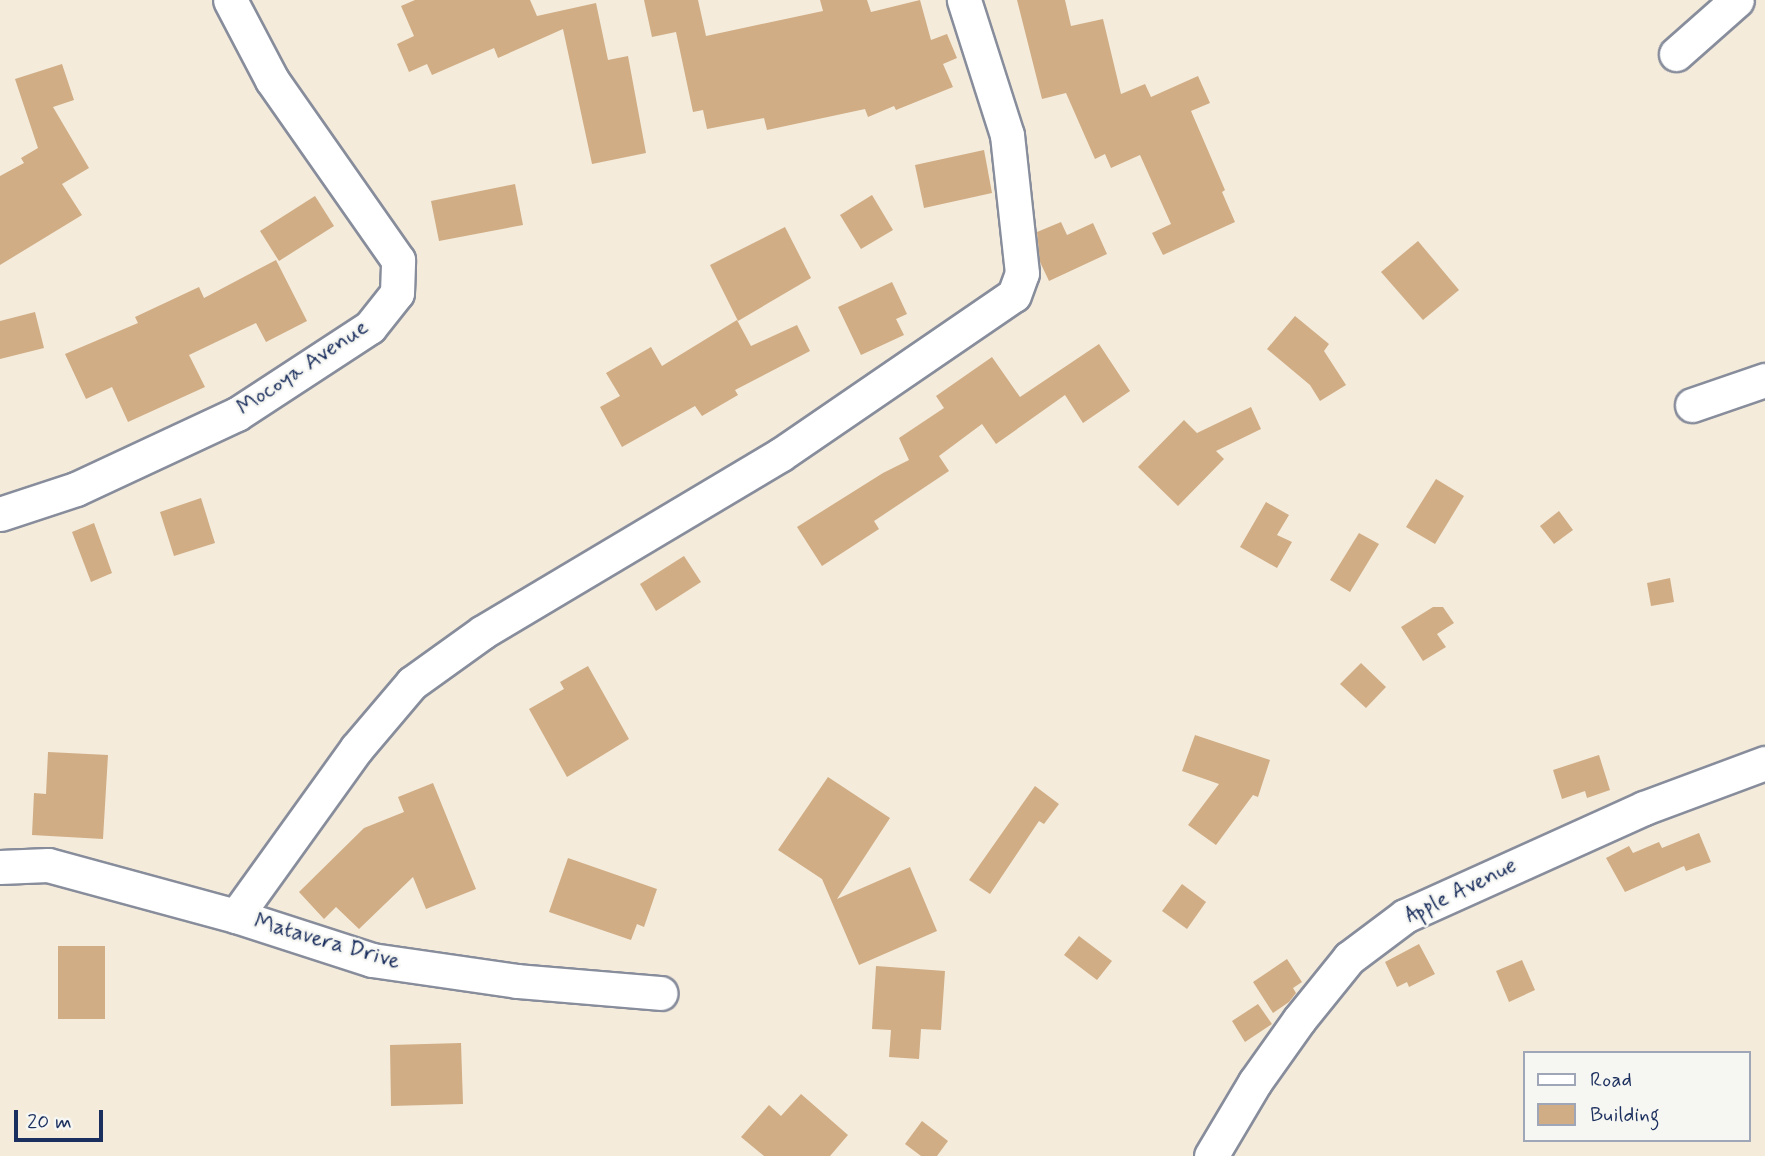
<!DOCTYPE html>
<html>
<head>
<meta charset="utf-8">
<style>
	body { margin:0 }
	#map { position:relative; width:1765px; height:1156px; overflow:hidden; background:#f4ebdb; font-family:Mynerve,sans-serif }
	div>[style] { position:absolute }
	[style*='--x'] { left:calc(var(--x)*1px); top:calc(var(--y)*1px); width:calc(var(--w)*1px); rotate:calc(var(--a)*1deg) }
	.building>* { inset:0; background:#d0ad85 }
	.roads { filter:drop-shadow(2px 0 #888d9c) drop-shadow(-2px 0 #888d9c) drop-shadow(0 2px #888d9c) drop-shadow(0 -2px #888d9c) }
	.street>* { height:33px; margin:-16.5px; padding:0 16.5px; transform-origin:16.5px; border-radius:16.5px; background:#fff }
	span { translate:-50% -50%; white-space:nowrap; text-align:center; line-height:1.15; -webkit-text-stroke:5px #f6f6f2; paint-order:stroke }
	.street-label { font-size:23px; color:#1b2f5e }
	.legend { position:absolute; left:1523px; top:1051px; width:228px; height:91px; box-sizing:border-box; background:#f6f6f2; border:2px solid #9ea6b7; margin:0; padding:9px 12px; list-style:none; font-size:21px; color:#1b2f5e }
	.legend li { display:flex; align-items:center; gap:14px; height:35px }
	.legend b { width:35px; border:2px solid #9ea6b7 }
	.scale { position:absolute; left:14px; top:1110px; width:89px; height:32px; box-sizing:border-box; border:4px solid #1b2f5e; border-top:0; padding-left:9px; font-size:21px; line-height:24px; white-space:nowrap; color:#1b2f5e; -webkit-text-stroke:5px #f6f6f2; paint-order:stroke }
</style>
</head>
<body>
<div id="map">
	<div class="building">
		<i style="clip-path:polygon(415px 0,530px 0,537px 16px,596px 3px,608px 60px,628px 56px,646px 153px,592px 164px,563px 29px,498px 58px,494px 48px,432px 75px,427px 64px,409px 72px,397px 44px,414px 36px,401px 6px)"></i>
		<i style="clip-path:polygon(644px 0,698px 0,706px 36px,823px 11px,820px 0,867px 0,871px 12px,920px 0,931px 40px,947px 34px,957px 58px,943px 64px,953px 87px,896px 110px,894px 106px,868px 117px,865px 109px,767px 130px,764px 118px,707px 129px,703px 110px,693px 112px,676px 32px,652px 37px)"></i>
		<i style="clip-path:polygon(1017px 0,1065px 0,1071px 26px,1103px 19px,1121px 94px,1145px 84px,1151px 97px,1198px 76px,1210px 103px,1191px 111px,1225px 190px,1222px 192px,1235px 222px,1163px 255px,1152px 233px,1171px 224px,1140px 155px,1111px 168px,1105px 154px,1095px 159px,1066px 93px,1042px 99px)"></i>
		<i style="clip-path:polygon(62px 64px,74px 100px,53px 107px,89px 168px,62px 184px,82px 215px,0 265px,0 176px,24px 163px,21px 158px,38px 148px,15px 79px)"></i>
		<i style="clip-path:polygon(984px 150px,992px 193px,924px 208px,915px 165px)"></i>
		<i style="clip-path:polygon(515px 184px,523px 225px,439px 241px,431px 201px)"></i>
		<i style="clip-path:polygon(872px 195px,893px 230px,861px 249px,840px 215px)"></i>
		<i style="clip-path:polygon(315px 196px,334px 226px,279px 261px,260px 231px)"></i>
		<i style="clip-path:polygon(1061px 222px,1067px 235px,1093px 223px,1107px 254px,1049px 281px,1040px 262px,1037px 232px)"></i>
		<i style="clip-path:polygon(785px 227px,811px 278px,738px 321px,710px 265px)"></i>
		<i style="clip-path:polygon(1418px 241px,1459px 290px,1423px 320px,1381px 272px)"></i>
		<i style="clip-path:polygon(276px 260px,307px 321px,266px 342px,256px 323px,189px 355px,205px 387px,128px 422px,112px 387px,86px 399px,65px 354px,138px 323px,135px 317px,199px 287px,204px 298px)"></i>
		<i style="clip-path:polygon(892px 282px,907px 314px,896px 319px,904px 335px,861px 355px,838px 307px)"></i>
		<i style="clip-path:polygon(35px 312px,44px 348px,0 359px,0 321px)"></i>
		<i style="clip-path:polygon(1295px 316px,1329px 344px,1324px 351px,1346px 385px,1320px 401px,1310px 385px,1267px 349px)"></i>
		<i style="clip-path:polygon(737px 320px,751px 346px,797px 325px,810px 351px,735px 390px,738px 395px,702px 416px,695px 406px,622px 447px,600px 407px,620px 396px,606px 373px,651px 347px,662px 366px)"></i>
		<i style="clip-path:polygon(1099px 344px,1130px 391px,1083px 423px,1065px 395px,996px 444px,982px 424px,939px 456px,949px 471px,874px 521px,879px 529px,822px 566px,797px 527px,883px 473px,909px 460px,899px 438px,944px 408px,936px 396px,992px 357px,1020px 397px)"></i>
		<i style="clip-path:polygon(1251px 407px,1261px 429px,1216px 451px,1224px 459px,1178px 506px,1138px 467px,1184px 420px,1197px 433px)"></i>
		<i style="clip-path:polygon(1436px 479px,1464px 496px,1435px 544px,1406px 527px)"></i>
		<i style="clip-path:polygon(201px 498px,215px 543px,174px 556px,160px 512px)"></i>
		<i style="clip-path:polygon(1266px 502px,1289px 515px,1277px 535px,1292px 542px,1277px 568px,1240px 547px)"></i>
		<i style="clip-path:polygon(1559px 511px,1573px 530px,1554px 544px,1540px 526px)"></i>
		<i style="clip-path:polygon(94px 523px,112px 573px,91px 582px,72px 532px)"></i>
		<i style="clip-path:polygon(1359px 533px,1379px 544px,1350px 592px,1330px 580px)"></i>
		<i style="clip-path:polygon(684px 556px,701px 582px,656px 611px,640px 584px)"></i>
		<i style="clip-path:polygon(1670px 578px,1674px 602px,1651px 606px,1647px 583px)"></i>
		<i style="clip-path:polygon(1433px 607px,1443px 607px,1454px 623px,1437px 634px,1446px 647px,1423px 661px,1401px 627px)"></i>
		<i style="clip-path:polygon(1361px 663px,1386px 687px,1366px 708px,1340px 684px)"></i>
		<i style="clip-path:polygon(588px 666px,629px 739px,567px 777px,529px 709px,564px 689px,560px 682px)"></i>
		<i style="clip-path:polygon(1195px 735px,1270px 760px,1258px 797px,1253px 795px,1216px 845px,1188px 825px,1219px 784px,1182px 771px)"></i>
		<i style="clip-path:polygon(48px 752px,108px 755px,103px 839px,32px 835px,34px 793px,46px 794px)"></i>
		<i style="clip-path:polygon(1599px 755px,1610px 790px,1587px 798px,1585px 791px,1562px 799px,1553px 770px)"></i>
		<i style="clip-path:polygon(828px 777px,890px 818px,837px 899px,910px 867px,937px 931px,859px 965px,822px 879px,778px 850px)"></i>
		<i style="clip-path:polygon(433px 783px,476px 889px,426px 909px,413px 877px,359px 929px,336px 907px,324px 919px,299px 892px,364px 828px,404px 812px,398px 797px)"></i>
		<i style="clip-path:polygon(1035px 786px,1059px 804px,1044px 824px,1039px 821px,990px 894px,969px 880px)"></i>
		<i style="clip-path:polygon(1699px 833px,1711px 862px,1686px 871px,1684px 866px,1625px 892px,1606px 858px,1629px 846px,1633px 853px,1659px 842px,1662px 848px)"></i>
		<i style="clip-path:polygon(568px 858px,657px 889px,644px 927px,637px 924px,631px 940px,549px 912px)"></i>
		<i style="clip-path:polygon(1182px 884px,1206px 902px,1187px 929px,1162px 911px)"></i>
		<i style="clip-path:polygon(1079px 936px,1112px 961px,1097px 980px,1064px 955px)"></i>
		<i style="clip-path:polygon(1419px 944px,1435px 974px,1409px 987px,1407px 982px,1397px 987px,1385px 962px)"></i>
		<i style="clip-path:polygon(58px 946px,105px 946px,105px 1019px,58px 1019px)"></i>
		<i style="clip-path:polygon(1287px 959px,1302px 982px,1293px 988px,1296px 993px,1289px 1002px,1273px 1013px,1253px 982px)"></i>
		<i style="clip-path:polygon(1522px 960px,1535px 990px,1509px 1002px,1496px 971px)"></i>
		<i style="clip-path:polygon(876px 966px,945px 971px,941px 1030px,921px 1029px,919px 1059px,889px 1057px,891px 1030px,872px 1029px)"></i>
		<i style="clip-path:polygon(1258px 1004px,1272px 1024px,1245px 1042px,1232px 1021px)"></i>
		<i style="clip-path:polygon(461px 1043px,463px 1104px,391px 1106px,390px 1045px)"></i>
		<i style="clip-path:polygon(801px 1094px,848px 1135px,830px 1156px,764px 1156px,741px 1137px,769px 1105px,781px 1116px)"></i>
		<i style="clip-path:polygon(922px 1121px,948px 1141px,937px 1156px,921px 1156px,905px 1144px)"></i>
	</div>
	<div class="roads">
		<div class="street">
			<i style="--x:1676;--y:54;--w:81;--a:-41.5"></i>
			<i style="--x:1692;--y:405;--w:77;--a:-18.9"></i>
			<i style="--x:0;--y:514;--w:80;--a:-18.2"></i>
			<i style="--x:76;--y:489;--w:178;--a:-25"></i>
			<i style="--x:237;--y:414;--w:159;--a:-33.2"></i>
			<i style="--x:370;--y:327;--w:43;--a:-51.5"></i>
			<i style="--x:397;--y:293;--w:33;--a:-88"></i>
			<i style="--x:398;--y:260;--w:220;--a:-125"></i>
			<i style="--x:272;--y:80;--w:90;--a:-117.7"></i>
			<i style="--x:0;--y:867;--w:48;--a:-2.4"></i>
			<i style="--x:48;--y:865;--w:195;--a:15.2"></i>
			<i style="--x:236;--y:916;--w:143;--a:17.9"></i>
			<i style="--x:372;--y:960;--w:147;--a:8.2"></i>
			<i style="--x:517;--y:981;--w:144;--a:4.8"></i>
			<i style="--x:236;--y:916;--w:206;--a:-54.3"></i>
			<i style="--x:356;--y:749;--w:87;--a:-49.7"></i>
			<i style="--x:412;--y:683;--w:87;--a:-35.7"></i>
			<i style="--x:483;--y:632;--w:346;--a:-30.8"></i>
			<i style="--x:780;--y:455;--w:283;--a:-34.4"></i>
			<i style="--x:1014;--y:295;--w:23;--a:-70"></i>
			<i style="--x:1022;--y:273;--w:139;--a:-96.2"></i>
			<i style="--x:1007;--y:135;--w:142;--a:-107.7"></i>
			<i style="--x:1211;--y:1156;--w:86;--a:-59.3"></i>
			<i style="--x:1255;--y:1082;--w:76;--a:-54.6"></i>
			<i style="--x:1299;--y:1020;--w:80;--a:-51.1"></i>
			<i style="--x:1349;--y:958;--w:70;--a:-36.9"></i>
			<i style="--x:1405;--y:916;--w:262;--a:-24.3"></i>
			<i style="--x:1644;--y:808;--w:129;--a:-20.4"></i>
		</div>
	</div>
	<div class="street-label">
		<span style="left:303px;top:368px;rotate:-34deg">Mocoya Avenue</span>
		<span style="left:1461px;top:891px;rotate:-26deg">Apple Avenue</span>
		<span style="left:327px;top:942px;rotate:16deg">Matavera Drive</span>
	</div>
	<ul class="legend">
	<li><b style="height:9px;background:#fff"></b>Road</li>
	<li><b style="height:19px;background:#d0ad85"></b>Building</li>
	</ul>
	<div class="scale">20 m</div>
</div>
</body>
</html>
